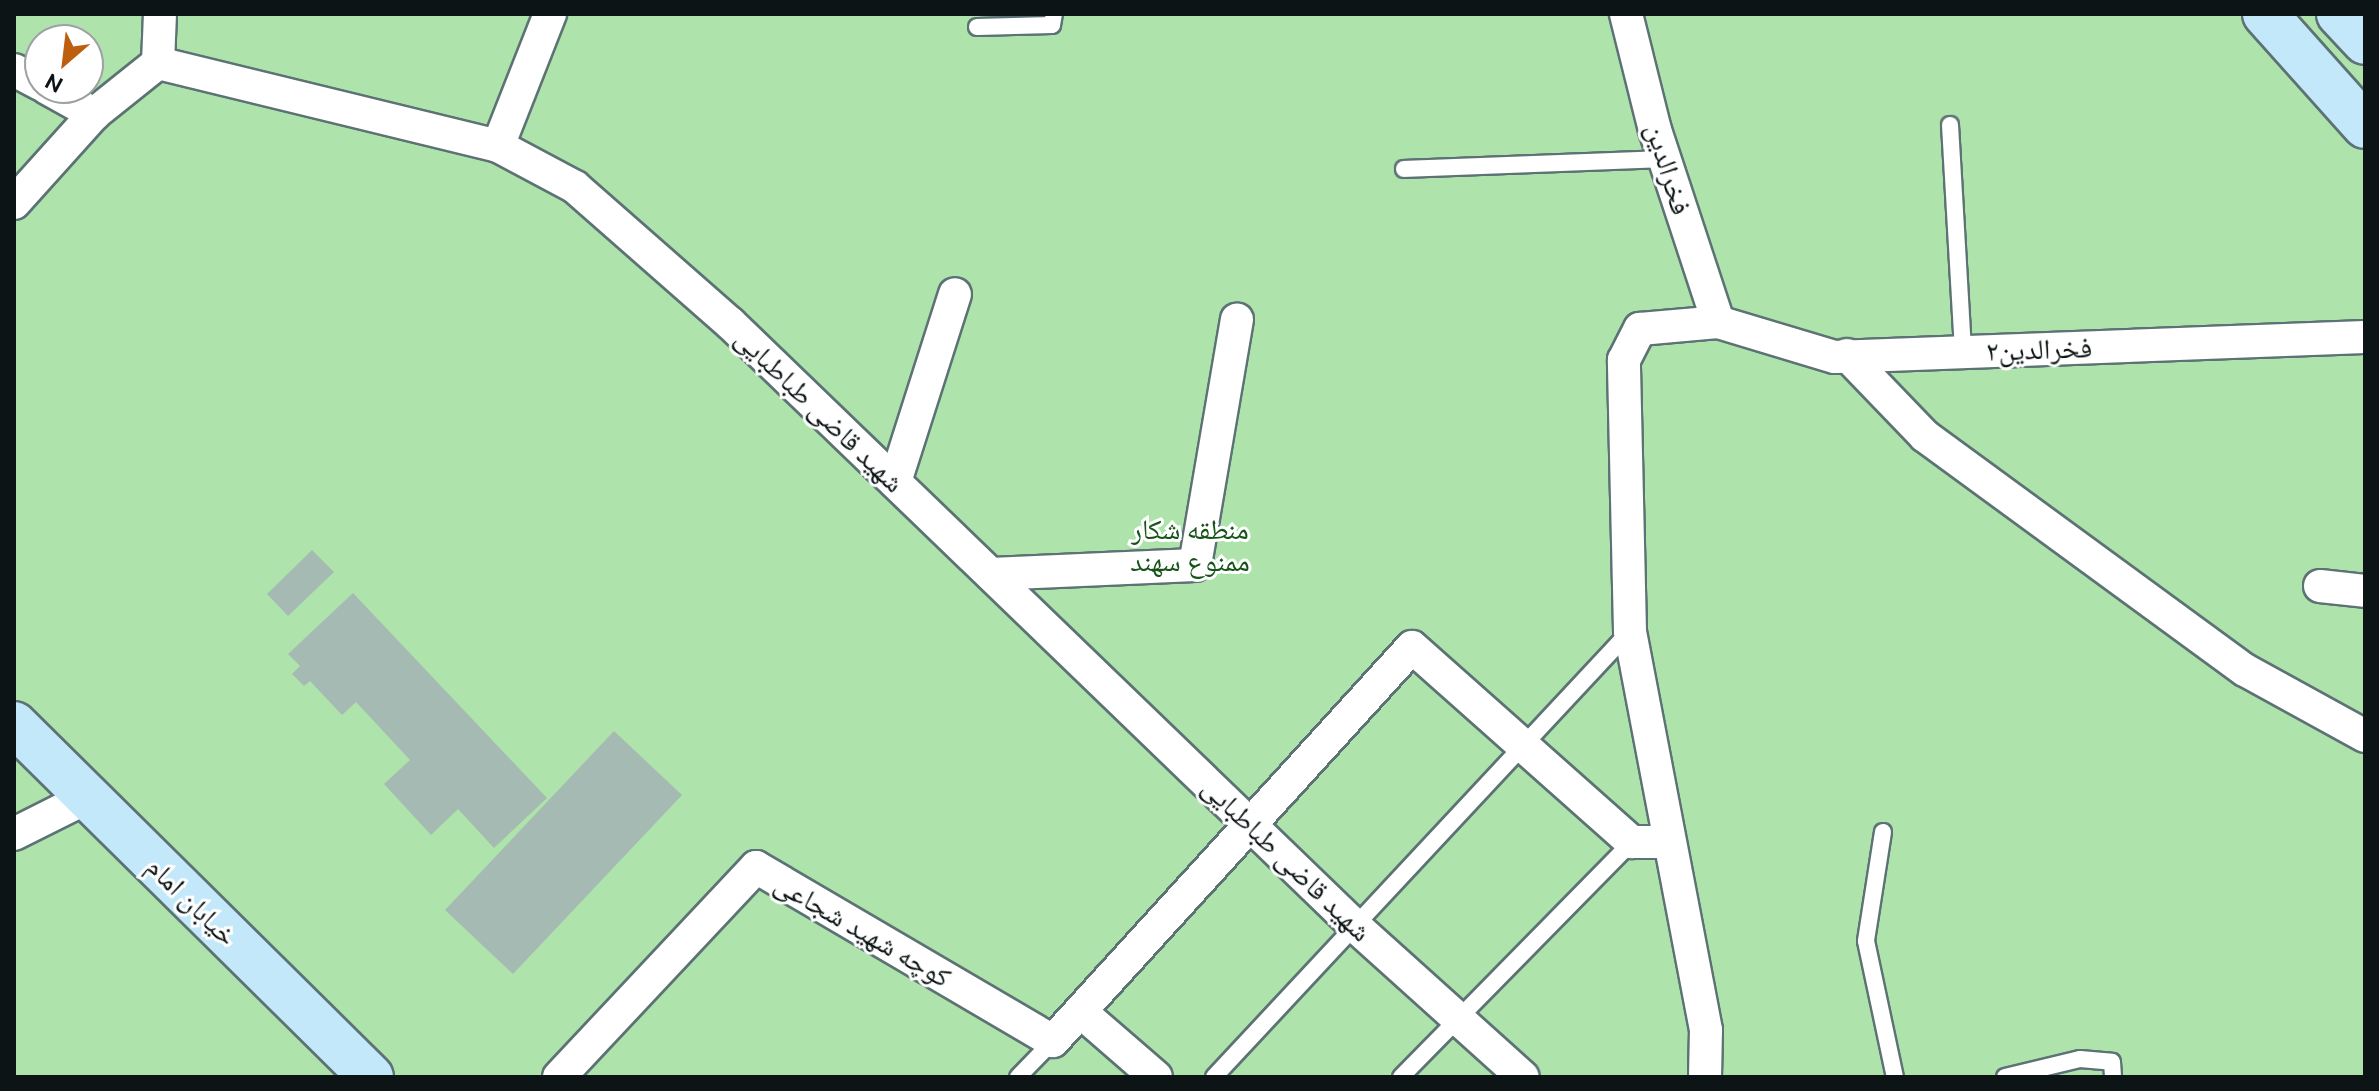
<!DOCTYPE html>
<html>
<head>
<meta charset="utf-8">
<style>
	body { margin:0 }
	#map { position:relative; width:2379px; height:1091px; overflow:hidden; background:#e1f9fc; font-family:Ubuntu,"Noto Naskh Arabic",sans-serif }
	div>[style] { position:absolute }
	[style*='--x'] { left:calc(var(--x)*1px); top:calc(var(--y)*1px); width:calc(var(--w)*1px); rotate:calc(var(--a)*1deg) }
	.green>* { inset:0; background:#aee4ab }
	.building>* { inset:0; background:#a4bab3 }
	.roads { filter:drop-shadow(2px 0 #5d7275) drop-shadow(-2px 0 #5d7275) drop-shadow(0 2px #5d7275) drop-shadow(0 -2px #5d7275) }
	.lane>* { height:16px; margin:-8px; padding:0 8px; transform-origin:8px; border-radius:8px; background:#fff }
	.street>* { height:32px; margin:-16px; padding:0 16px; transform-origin:16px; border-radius:16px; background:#fff }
	.secondary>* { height:44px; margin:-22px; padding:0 22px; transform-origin:22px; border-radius:22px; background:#c2e8f9 }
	span { translate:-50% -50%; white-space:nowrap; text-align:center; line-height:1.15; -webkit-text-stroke:6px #fff; paint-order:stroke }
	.street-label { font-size:28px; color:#0c1415 }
	.park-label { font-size:28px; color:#175419 }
	.frame { position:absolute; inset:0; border:16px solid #0c1415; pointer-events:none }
	.north { position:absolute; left:24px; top:24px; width:80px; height:80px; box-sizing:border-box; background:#fff; border:2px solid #9ea1a1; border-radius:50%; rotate:208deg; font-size:22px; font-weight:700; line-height:32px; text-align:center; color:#0c1415 }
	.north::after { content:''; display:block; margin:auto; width:28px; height:36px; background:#bc5f0e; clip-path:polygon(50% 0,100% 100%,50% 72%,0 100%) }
</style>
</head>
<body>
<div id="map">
	<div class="green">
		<i style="clip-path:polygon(evenodd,14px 14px,2365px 14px,2365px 1077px,14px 1077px,14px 14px,40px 40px,88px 40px,88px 88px,40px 88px,40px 40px)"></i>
	</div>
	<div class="building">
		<i style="clip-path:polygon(312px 550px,334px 572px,288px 616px,267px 594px)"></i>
		<i style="clip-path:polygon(353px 593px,547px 798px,494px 848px,458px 809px,431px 835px,384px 784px,410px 760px,356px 702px,342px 715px,310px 681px,304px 686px,292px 674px,300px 666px,288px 654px)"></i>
		<i style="clip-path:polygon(614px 731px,682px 795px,513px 974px,445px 910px)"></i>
	</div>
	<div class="roads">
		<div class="lane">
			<i style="--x:977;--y:27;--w:75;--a:-1.5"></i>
			<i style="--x:1052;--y:25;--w:11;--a:-80"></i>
			<i style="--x:1950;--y:125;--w:226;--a:86.7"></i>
			<i style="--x:1404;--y:169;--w:260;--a:-2.2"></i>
			<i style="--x:1883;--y:832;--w:110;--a:98.9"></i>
			<i style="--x:1866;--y:941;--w:139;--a:78"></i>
			<i style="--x:1018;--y:1077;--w:50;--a:-45.8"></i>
			<i style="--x:1214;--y:1077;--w:610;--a:-46.99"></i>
			<i style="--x:1401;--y:1077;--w:330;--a:-45.5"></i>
			<i style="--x:2005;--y:1077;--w:77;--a:-13.5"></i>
			<i style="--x:2080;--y:1059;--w:32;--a:5"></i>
			<i style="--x:2112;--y:1062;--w:15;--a:86"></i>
		</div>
		<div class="street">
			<i style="--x:1626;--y:14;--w:120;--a:76"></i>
			<i style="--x:1655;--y:130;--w:202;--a:71.8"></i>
			<i style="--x:158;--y:63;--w:49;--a:-87.7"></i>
			<i style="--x:14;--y:70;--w:30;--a:28"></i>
			<i style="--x:47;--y:88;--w:54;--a:29"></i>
			<i style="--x:498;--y:146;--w:142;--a:-68.5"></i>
			<i style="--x:14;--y:203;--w:120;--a:-48"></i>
			<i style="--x:94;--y:114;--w:82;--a:-38.6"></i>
			<i style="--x:158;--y:63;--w:350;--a:13.7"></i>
			<i style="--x:498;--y:146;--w:87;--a:28"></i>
			<i style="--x:575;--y:187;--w:206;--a:41.3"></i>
			<i style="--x:730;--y:323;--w:867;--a:43.97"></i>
			<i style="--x:1354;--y:925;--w:227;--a:42"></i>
			<i style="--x:1847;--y:355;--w:112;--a:46.1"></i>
			<i style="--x:1925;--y:436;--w:396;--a:36.2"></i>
			<i style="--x:2245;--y:670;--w:137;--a:28.8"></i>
			<i style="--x:895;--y:482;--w:197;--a:-72.3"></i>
			<i style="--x:991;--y:574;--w:204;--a:-2.5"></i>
			<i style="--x:1195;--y:565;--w:249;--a:-80.3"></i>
			<i style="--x:2320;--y:586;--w:45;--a:6.3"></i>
			<i style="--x:14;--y:834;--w:80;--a:-26.6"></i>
			<i style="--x:1081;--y:1012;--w:99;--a:40.9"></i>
			<i style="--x:559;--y:1077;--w:288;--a:-46.8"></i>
			<i style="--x:756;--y:867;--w:344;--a:30.4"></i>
			<i style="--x:1053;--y:1041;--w:533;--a:-47.66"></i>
			<i style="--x:1412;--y:647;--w:294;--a:41.6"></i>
			<i style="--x:1632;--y:842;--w:34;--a:0"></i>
			<i style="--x:1705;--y:1077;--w:47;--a:-88.8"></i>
			<i style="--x:1706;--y:1030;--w:406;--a:-100.8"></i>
			<i style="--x:1630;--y:631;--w:271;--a:-91.3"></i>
			<i style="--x:1624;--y:360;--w:35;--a:-63"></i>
			<i style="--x:1640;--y:329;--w:78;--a:-5.1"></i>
			<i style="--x:1718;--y:322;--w:122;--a:16.7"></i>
			<i style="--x:1835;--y:357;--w:530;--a:-2.16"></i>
		</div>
		<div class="secondary">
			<i style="--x:2265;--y:14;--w:150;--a:48.2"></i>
			<i style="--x:2339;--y:14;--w:38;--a:47"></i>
			<i style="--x:14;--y:724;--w:502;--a:44.68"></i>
		</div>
	</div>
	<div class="street-label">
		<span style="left:1669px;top:169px;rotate:73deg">فخرالدین</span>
		<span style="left:2039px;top:349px;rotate:-2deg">فخرالدین۲</span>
		<span style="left:820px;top:410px;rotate:44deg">شهید قاضی طباطبایی</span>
		<span style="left:1287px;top:859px;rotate:44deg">شهید قاضی طباطبایی</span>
		<span style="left:192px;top:901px;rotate:44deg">خیابان امام</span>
		<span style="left:863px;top:930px;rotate:30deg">کوچه شهید شجاعی</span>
	</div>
	<div class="park-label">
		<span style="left:1190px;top:545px">منطقه شکار<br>ممنوع سهند</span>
	</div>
	<div class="frame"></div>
	<div class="north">N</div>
</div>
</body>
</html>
